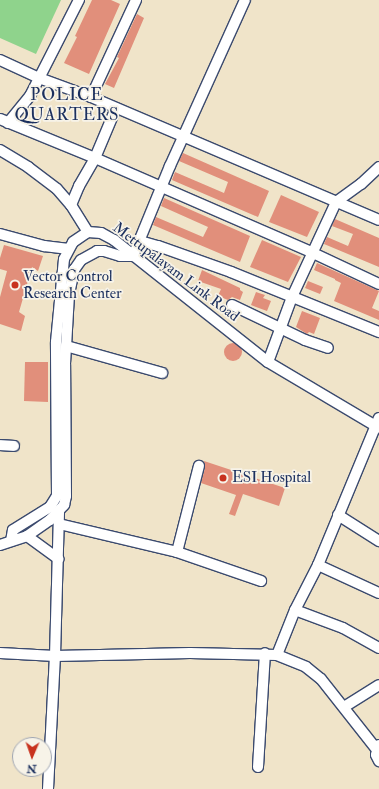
<!DOCTYPE html>
<html>
<head>
<meta charset="utf-8">
<style>
	body { margin:0 }
	#map { position:relative; width:379px; height:789px; overflow:hidden; background:#f0e4c9; font-family:"IM FELL Double Pica",serif }
	div>[style] { position:absolute }
	[style*='--x'] { left:calc(var(--x)*1px); top:calc(var(--y)*1px); width:calc(var(--w)*1px); rotate:calc(var(--a)*1deg) }
	.green>* { inset:0; background:#8fd38c }
	.building>* { inset:0; background:#e18f7b }
	.round { border-radius:50% }
	.roads { filter:drop-shadow(1px 0 #3b4a6e) drop-shadow(-1px 0 #3b4a6e) drop-shadow(0 1px #3b4a6e) drop-shadow(0 -1px #3b4a6e) }
	.minor>* { height:10px; margin:-5px; padding:0 5px; transform-origin:5px; border-radius:5px; background:#fff }
	.dots>* { width:11px; height:11px; translate:-50% -50%; box-sizing:border-box; border:2px solid #f7f3e8; border-radius:50% }
	span { translate:-50% -50%; white-space:nowrap; text-align:center; line-height:1.15; -webkit-text-stroke:3.5px #f7f3e8; paint-order:stroke }
	.street-label { font-size:15px; color:#1b2f5e }
	.poi-label { font-size:15px; color:#1b2f5e }
	.left { translate:0 -50%; text-align:left }
	.quarter-label { font-size:17px; color:#1b2f5e; letter-spacing:1px }
	.north { position:absolute; left:12px; top:737px; width:40px; height:40px; box-sizing:border-box; background:#f7f3e8; border:1px solid #9fa5b1; border-radius:50%; rotate:182deg; font-size:11px; font-weight:700; line-height:16px; text-align:center; color:#1b2f5e }
	.north::after { content:''; display:block; margin:auto; width:14px; height:18px; background:#c8321e; clip-path:polygon(50% 0,100% 100%,50% 72%,0 100%) }
</style>
</head>
<body>
<div id="map">
	<div class="green">
		<i style="clip-path:polygon(0 0,61px 0,36px 54px,0 38px)"></i>
	</div>
	<div class="building">
		<i style="clip-path:polygon(92px 0,111px 0,120px 4px,89px 74px,64px 63px,77px 37px,75px 36px)"></i>
		<i style="clip-path:polygon(137px 14px,144px 18px,114px 88px,105px 84px,119px 58px,117px 57px)"></i>
		<i style="clip-path:polygon(183px 153px,269px 191px,258px 217px,172px 180px,175px 172px,224px 193px,228px 182px,179px 161px)"></i>
		<i style="clip-path:polygon(281px 195px,319px 212px,307px 237px,269px 222px)"></i>
		<i style="clip-path:polygon(164px 198px,250px 236px,240px 262px,153px 225px,156px 217px,203px 237px,208px 227px,161px 206px)"></i>
		<i style="clip-path:polygon(335px 219px,379px 238px,379px 267px,324px 244px,327px 237px,348px 246px,353px 234px,332px 226px)"></i>
		<i style="clip-path:polygon(262px 240px,301px 257px,288px 282px,250px 267px)"></i>
		<i style="clip-path:polygon(4px 245px,43px 256px,38px 271px,32px 267px,19px 312px,25px 316px,21px 331px,0 324px,0 297px,7px 271px,0 269px,0 258px)"></i>
		<i style="clip-path:polygon(317px 263px,379px 291px,372px 308px,379px 311px,379px 320px,334px 301px,341px 283px,335px 280px,335px 279px,314px 270px)"></i>
		<i style="clip-path:polygon(202px 270px,240px 288px,240px 290px,243px 292px,240px 300px,232px 297px,228px 300px,218px 296px,221px 289px,198px 281px)"></i>
		<i style="clip-path:polygon(308px 281px,323px 287px,320px 294px,305px 288px)"></i>
		<i style="clip-path:polygon(256px 292px,265px 295px,263px 298px,271px 301px,267px 311px,251px 305px)"></i>
		<i style="clip-path:polygon(302px 311px,320px 318px,314px 334px,309px 332px,307px 334px,296px 327px)"></i>
		<i class="round" style="left:224px;top:343px;width:18px;height:18px"></i>
		<i style="clip-path:polygon(25px 362px,48px 362px,48px 402px,24px 401px)"></i>
		<i style="clip-path:polygon(204px 461px,285px 488px,279px 506px,243px 494px,235px 516px,229px 514px,236px 495px,201px 483px,205px 468px)"></i>
	</div>
	<div class="roads">
		<div class="minor">
			<i style="--x:0;--y:60;--w:43;--a:24.8"></i>
			<i style="--x:39;--y:78;--w:55;--a:20.1"></i>
			<i style="--x:91;--y:97;--w:313;--a:23.1"></i>
			<i style="--x:91;--y:97;--w:107;--a:-65.1"></i>
			<i style="--x:0;--y:119;--w:103;--a:22.3"></i>
			<i style="--x:95;--y:158;--w:238;--a:23.5"></i>
			<i style="--x:313;--y:253;--w:73;--a:25.2"></i>
			<i style="--x:8;--y:123;--w:35;--a:-51"></i>
			<i style="--x:30;--y:96;--w:108;--a:-63"></i>
			<i style="--x:0;--y:150;--w:33;--a:31"></i>
			<i style="--x:28;--y:167;--w:36;--a:37"></i>
			<i style="--x:57;--y:189;--w:21;--a:49"></i>
			<i style="--x:71;--y:205;--w:32;--a:58"></i>
			<i style="--x:71;--y:205;--w:21;--a:-67"></i>
			<i style="--x:79;--y:186;--w:32;--a:-60"></i>
			<i style="--x:95;--y:158;--w:54;--a:-67.2"></i>
			<i style="--x:0;--y:234;--w:46;--a:15.3"></i>
			<i style="--x:44;--y:246;--w:23;--a:7"></i>
			<i style="--x:140;--y:241;--w:19;--a:16"></i>
			<i style="--x:158;--y:246;--w:77;--a:19.6"></i>
			<i style="--x:231;--y:272;--w:160;--a:22.1"></i>
			<i style="--x:133;--y:256;--w:97;--a:-67.7"></i>
			<i style="--x:170;--y:166;--w:182;--a:-65.7"></i>
			<i style="--x:232;--y:305;--w:81;--a:25.6"></i>
			<i style="--x:305;--y:340;--w:24;--a:19"></i>
			<i style="--x:66;--y:346;--w:100;--a:15.7"></i>
			<i style="--x:268;--y:362;--w:69;--a:-69.7"></i>
			<i style="--x:292;--y:297;--w:105;--a:-65.1"></i>
			<i style="--x:336;--y:202;--w:31;--a:-36"></i>
			<i style="--x:361;--y:184;--w:25;--a:-43"></i>
			<i style="--x:0;--y:445;--w:14;--a:4"></i>
			<i style="--x:338;--y:515;--w:49;--a:32.4"></i>
			<i style="--x:59;--y:524;--w:121;--a:13.3"></i>
			<i style="--x:177;--y:552;--w:89;--a:19"></i>
			<i style="--x:27;--y:536;--w:39;--a:36"></i>
			<i style="--x:11;--y:541;--w:11;--a:-80"></i>
			<i style="--x:13;--y:530;--w:44;--a:-31.9"></i>
			<i style="--x:50;--y:507;--w:13;--a:-58"></i>
			<i style="--x:57;--y:496;--w:154;--a:-90.4"></i>
			<i style="--x:56;--y:342;--w:83;--a:-84.5"></i>
			<i style="--x:64;--y:259;--w:19;--a:-62"></i>
			<i style="--x:73;--y:242;--w:18;--a:-34"></i>
			<i style="--x:88;--y:232;--w:13;--a:4"></i>
			<i style="--x:101;--y:233;--w:15;--a:28"></i>
			<i style="--x:114;--y:240;--w:196;--a:38.4"></i>
			<i style="--x:268;--y:362;--w:129;--a:30.7"></i>
			<i style="--x:0;--y:545;--w:28;--a:-18"></i>
			<i style="--x:27;--y:536;--w:28;--a:-35"></i>
			<i style="--x:50;--y:520;--w:21;--a:-47"></i>
			<i style="--x:64;--y:505;--w:9;--a:-77"></i>
			<i style="--x:66;--y:496;--w:132;--a:-90.4"></i>
			<i style="--x:65;--y:364;--w:70;--a:-86.7"></i>
			<i style="--x:69;--y:294;--w:25;--a:-78"></i>
			<i style="--x:74;--y:270;--w:12;--a:-55"></i>
			<i style="--x:81;--y:260;--w:18;--a:-29"></i>
			<i style="--x:97;--y:251;--w:7;--a:0"></i>
			<i style="--x:104;--y:251;--w:17;--a:17"></i>
			<i style="--x:120;--y:256;--w:13;--a:0"></i>
			<i style="--x:177;--y:552;--w:89;--a:-75.7"></i>
			<i style="--x:318;--y:565;--w:67;--a:24.7"></i>
			<i style="--x:295;--y:610;--w:51;--a:20.6"></i>
			<i style="--x:343;--y:628;--w:41;--a:29.1"></i>
			<i style="--x:0;--y:653;--w:55;--a:3.1"></i>
			<i style="--x:55;--y:656;--w:135;--a:-1.3"></i>
			<i style="--x:190;--y:653;--w:87;--a:1.3"></i>
			<i style="--x:277;--y:655;--w:31;--a:22"></i>
			<i style="--x:306;--y:667;--w:19;--a:39"></i>
			<i style="--x:321;--y:679;--w:90;--a:51.7"></i>
			<i style="--x:277;--y:655;--w:48;--a:-68.2"></i>
			<i style="--x:295;--y:610;--w:51;--a:-62.9"></i>
			<i style="--x:318;--y:565;--w:159;--a:-67.5"></i>
			<i style="--x:344;--y:707;--w:41;--a:-32.2"></i>
			<i style="--x:379;--y:745;--w:10;--a:107"></i>
			<i style="--x:376;--y:755;--w:7;--a:63"></i>
			<i style="--x:258;--y:767;--w:114;--a:-86.5"></i>
			<i style="--x:48;--y:789;--w:133;--a:-87"></i>
			<i style="--x:55;--y:656;--w:144;--a:-88.4"></i>
		</div>
	</div>
	<div class="dots">
		<i style="left:15px;top:285px;background:#c8321e"></i>
		<i style="left:223px;top:478px;background:#c8321e"></i>
	</div>
	<div class="street-label">
		<span style="left:176px;top:272px;rotate:37deg">Mettupalayam Link Road</span>
	</div>
	<div class="poi-label">
		<span class="left" style="left:23px;top:285px">Vector Control<br>Research Center</span>
		<span class="left" style="left:232px;top:478px">ESI Hospital</span>
	</div>
	<div class="quarter-label">
		<span style="left:67px;top:105px">POLICE<br>QUARTERS</span>
	</div>
	<div class="north">N</div>
</div>
</body>
</html>
